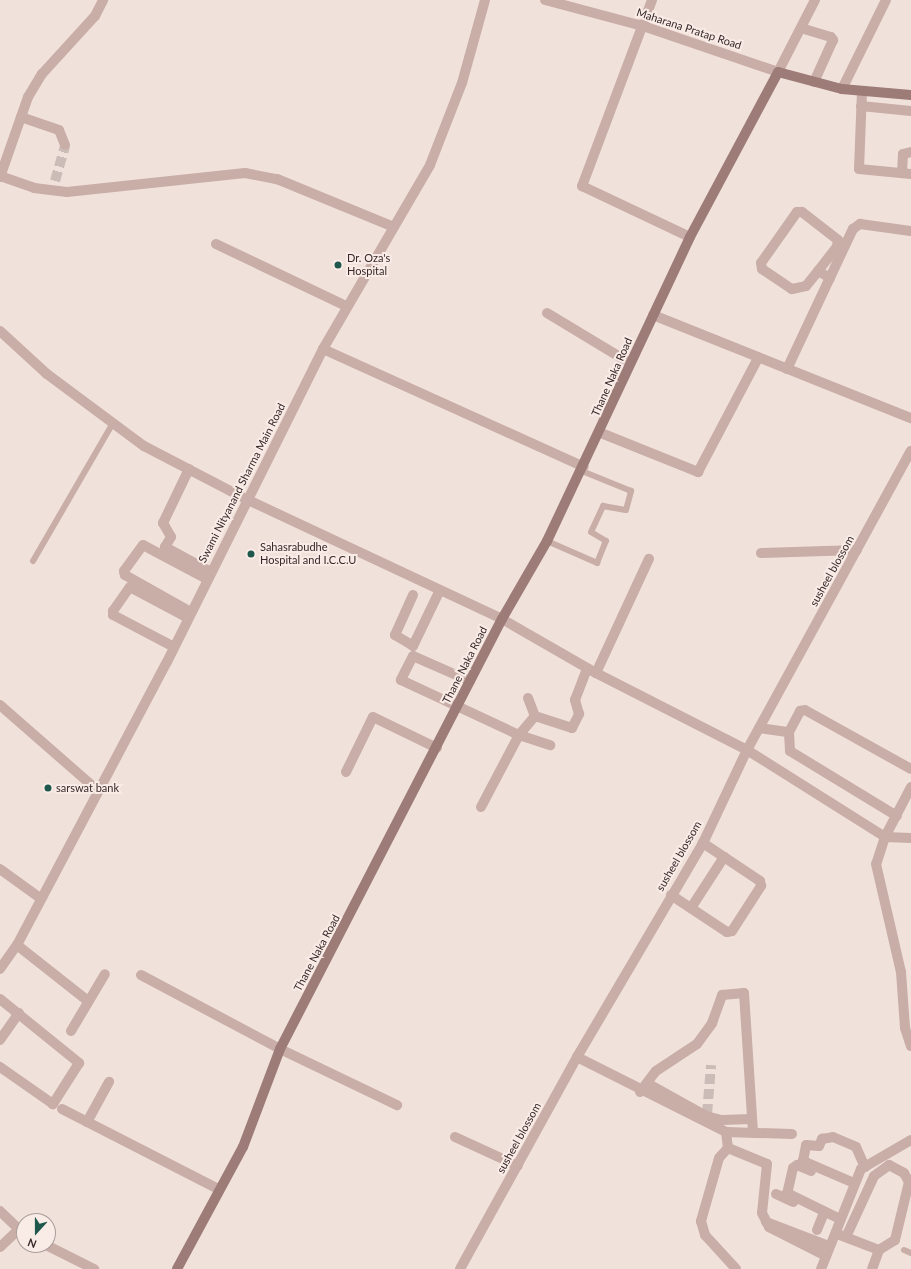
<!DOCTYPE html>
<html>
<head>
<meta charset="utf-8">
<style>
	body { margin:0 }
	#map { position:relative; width:911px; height:1269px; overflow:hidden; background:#f1e1db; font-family:Lato,sans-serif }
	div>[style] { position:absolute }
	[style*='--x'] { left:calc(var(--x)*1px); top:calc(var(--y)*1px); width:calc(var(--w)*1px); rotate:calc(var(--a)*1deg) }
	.minor-tunnel>* { height:10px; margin-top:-5px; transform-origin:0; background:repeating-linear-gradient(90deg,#ccbcb7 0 10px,transparent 0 15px) }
	.service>* { height:6px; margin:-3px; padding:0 3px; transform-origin:3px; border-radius:3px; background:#c9ada7 }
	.minor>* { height:10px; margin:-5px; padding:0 5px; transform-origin:5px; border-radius:5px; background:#c9ada7 }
	.tertiary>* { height:10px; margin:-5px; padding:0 5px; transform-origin:5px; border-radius:5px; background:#c9ada7 }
	.secondary>* { height:10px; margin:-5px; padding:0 5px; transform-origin:5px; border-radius:5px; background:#9d7c78 }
	.dots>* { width:11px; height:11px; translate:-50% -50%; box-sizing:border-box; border:2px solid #f9ece7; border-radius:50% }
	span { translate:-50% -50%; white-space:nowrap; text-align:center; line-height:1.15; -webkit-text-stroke:4px #f9ece7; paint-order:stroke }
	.street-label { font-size:11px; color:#362828 }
	.poi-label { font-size:11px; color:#362828 }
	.left { translate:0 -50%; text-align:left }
	.north { position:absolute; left:16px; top:1213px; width:40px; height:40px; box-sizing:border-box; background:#f9ece7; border:1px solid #ab9e9b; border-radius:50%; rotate:201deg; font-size:11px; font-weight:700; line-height:16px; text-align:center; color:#362828 }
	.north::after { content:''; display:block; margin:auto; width:14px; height:18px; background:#1e574b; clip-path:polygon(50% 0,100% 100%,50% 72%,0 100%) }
</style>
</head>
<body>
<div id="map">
	<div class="minor-tunnel">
		<i style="--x:55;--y:181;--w:37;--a:-74"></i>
		<i style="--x:707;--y:1114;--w:49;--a:-85.3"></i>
	</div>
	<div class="service">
		<i style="--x:547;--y:541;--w:55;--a:23.7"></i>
		<i style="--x:597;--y:563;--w:24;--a:-68"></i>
		<i style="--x:606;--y:541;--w:17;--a:-149"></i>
		<i style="--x:591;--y:532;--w:29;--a:-65"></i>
		<i style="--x:603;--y:506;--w:23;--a:10"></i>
		<i style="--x:626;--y:510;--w:20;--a:-75"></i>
		<i style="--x:631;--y:491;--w:53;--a:-157.8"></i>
		<i style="--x:33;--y:561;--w:160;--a:-59.9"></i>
		<i style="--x:904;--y:1250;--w:8;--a:23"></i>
	</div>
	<div class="minor">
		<i style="--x:652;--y:0;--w:199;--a:110.6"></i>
		<i style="--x:582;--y:186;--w:119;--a:25.3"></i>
		<i style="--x:801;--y:28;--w:31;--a:17"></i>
		<i style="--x:831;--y:37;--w:4;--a:56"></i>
		<i style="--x:833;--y:40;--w:46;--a:114.3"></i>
		<i style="--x:842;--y:89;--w:99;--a:-63.7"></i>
		<i style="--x:862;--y:91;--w:78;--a:92.2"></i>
		<i style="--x:859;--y:169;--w:52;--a:5.5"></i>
		<i style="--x:861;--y:106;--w:50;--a:5.7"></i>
		<i style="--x:21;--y:117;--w:40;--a:18.9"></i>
		<i style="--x:59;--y:130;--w:16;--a:68"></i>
		<i style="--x:902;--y:173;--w:19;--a:-87"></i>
		<i style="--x:903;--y:154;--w:8;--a:-14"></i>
		<i style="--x:0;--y:176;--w:36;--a:19"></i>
		<i style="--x:34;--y:188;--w:33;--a:7"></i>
		<i style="--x:67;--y:192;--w:179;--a:-6.1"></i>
		<i style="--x:245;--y:173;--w:33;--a:11"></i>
		<i style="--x:277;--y:179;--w:126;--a:22.3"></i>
		<i style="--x:216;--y:244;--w:144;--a:25.5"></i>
		<i style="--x:818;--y:271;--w:31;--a:-52"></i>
		<i style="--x:837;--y:247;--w:7;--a:-82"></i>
		<i style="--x:838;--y:240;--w:46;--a:-142.1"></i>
		<i style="--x:802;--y:212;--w:5;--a:180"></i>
		<i style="--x:797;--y:212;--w:62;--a:125.2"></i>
		<i style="--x:761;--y:263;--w:6;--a:81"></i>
		<i style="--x:762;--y:269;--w:36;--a:34"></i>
		<i style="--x:792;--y:289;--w:14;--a:-12"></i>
		<i style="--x:806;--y:286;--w:19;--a:-51"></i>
		<i style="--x:818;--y:271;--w:14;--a:30"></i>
		<i style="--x:547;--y:313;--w:97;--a:31.1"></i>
		<i style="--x:653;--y:315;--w:278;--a:21.8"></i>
		<i style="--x:0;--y:331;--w:64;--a:42.5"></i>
		<i style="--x:47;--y:374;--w:121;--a:36.6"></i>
		<i style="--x:144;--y:446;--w:115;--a:27.5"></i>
		<i style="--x:246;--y:499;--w:283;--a:25.1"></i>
		<i style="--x:502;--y:619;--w:108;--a:29.9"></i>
		<i style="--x:596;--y:673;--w:169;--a:27"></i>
		<i style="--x:747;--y:750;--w:163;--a:32.2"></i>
		<i style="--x:885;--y:837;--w:26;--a:2"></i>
		<i style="--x:323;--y:349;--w:286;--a:24.3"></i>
		<i style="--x:787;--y:369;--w:155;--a:-64.8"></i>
		<i style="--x:853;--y:229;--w:9;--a:-36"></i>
		<i style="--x:860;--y:224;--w:51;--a:7.8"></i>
		<i style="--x:601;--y:433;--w:105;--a:21.9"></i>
		<i style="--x:698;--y:472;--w:129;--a:-62.2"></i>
		<i style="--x:189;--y:469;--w:60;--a:115.7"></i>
		<i style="--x:163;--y:523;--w:16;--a:60"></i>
		<i style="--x:171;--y:537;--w:12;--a:121"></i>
		<i style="--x:165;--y:547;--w:52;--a:28.5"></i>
		<i style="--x:761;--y:553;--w:96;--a:-1.8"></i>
		<i style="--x:413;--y:595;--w:44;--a:114.2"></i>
		<i style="--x:395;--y:635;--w:21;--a:31"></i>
		<i style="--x:413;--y:646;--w:62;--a:-64.3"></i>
		<i style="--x:191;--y:612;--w:76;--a:-150.7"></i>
		<i style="--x:125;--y:575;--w:4;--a:-104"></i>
		<i style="--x:124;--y:571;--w:32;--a:-54"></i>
		<i style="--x:143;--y:545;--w:72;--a:28"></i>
		<i style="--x:174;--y:647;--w:69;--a:-152.3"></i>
		<i style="--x:113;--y:615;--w:4;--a:-90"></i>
		<i style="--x:113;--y:611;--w:29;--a:-55"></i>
		<i style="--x:130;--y:587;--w:66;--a:28.1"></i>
		<i style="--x:596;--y:673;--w:126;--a:-65.1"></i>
		<i style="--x:470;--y:681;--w:62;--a:-156.3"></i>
		<i style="--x:413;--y:656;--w:27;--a:117"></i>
		<i style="--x:401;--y:680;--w:130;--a:25"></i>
		<i style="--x:519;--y:735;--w:25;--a:-50"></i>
		<i style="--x:535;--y:716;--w:39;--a:18"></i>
		<i style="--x:572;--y:728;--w:16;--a:-63"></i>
		<i style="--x:579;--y:714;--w:15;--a:-106"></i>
		<i style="--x:575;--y:700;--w:34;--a:-69"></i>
		<i style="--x:528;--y:698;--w:19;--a:69"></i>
		<i style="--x:0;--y:705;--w:128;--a:41.2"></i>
		<i style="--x:759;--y:728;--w:30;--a:8"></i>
		<i style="--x:789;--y:732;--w:24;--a:-62"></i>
		<i style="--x:800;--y:711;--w:5;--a:-11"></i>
		<i style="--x:805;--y:710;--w:121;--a:29.1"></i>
		<i style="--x:789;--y:732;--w:19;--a:87"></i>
		<i style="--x:790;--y:751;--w:125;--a:31.3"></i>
		<i style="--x:346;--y:772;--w:61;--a:-63.9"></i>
		<i style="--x:373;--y:717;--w:71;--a:25.8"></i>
		<i style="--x:911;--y:787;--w:56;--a:117.5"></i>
		<i style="--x:885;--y:837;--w:28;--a:108"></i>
		<i style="--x:876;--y:864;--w:111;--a:77"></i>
		<i style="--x:901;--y:972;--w:56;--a:85.9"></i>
		<i style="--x:905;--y:1028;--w:19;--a:72"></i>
		<i style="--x:481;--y:807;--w:81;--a:-62.2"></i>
		<i style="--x:519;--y:735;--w:33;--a:18"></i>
		<i style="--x:0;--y:869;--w:49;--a:35.9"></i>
		<i style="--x:671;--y:895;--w:67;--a:33.5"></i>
		<i style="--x:727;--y:932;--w:5;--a:-11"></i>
		<i style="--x:732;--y:931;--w:54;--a:-57.2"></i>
		<i style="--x:761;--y:886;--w:5;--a:-101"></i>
		<i style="--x:760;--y:881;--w:69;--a:-146.3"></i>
		<i style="--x:691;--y:908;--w:61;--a:-57.1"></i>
		<i style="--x:17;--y:945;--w:90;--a:38.3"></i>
		<i style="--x:141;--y:975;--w:157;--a:28"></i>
		<i style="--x:280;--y:1049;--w:130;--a:25.6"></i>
		<i style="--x:0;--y:999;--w:102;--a:39"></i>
		<i style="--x:79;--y:1063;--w:49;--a:122.4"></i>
		<i style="--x:53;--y:1104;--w:65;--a:-145.1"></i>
		<i style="--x:71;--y:1031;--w:66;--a:-59.2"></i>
		<i style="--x:0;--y:1040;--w:33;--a:-55"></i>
		<i style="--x:577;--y:1057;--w:167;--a:26.7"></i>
		<i style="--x:726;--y:1132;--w:66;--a:1.7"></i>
		<i style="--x:647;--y:1083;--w:68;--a:29.2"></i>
		<i style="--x:706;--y:1116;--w:16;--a:15"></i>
		<i style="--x:721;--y:1120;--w:31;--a:-2"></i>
		<i style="--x:640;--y:1092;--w:26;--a:-53"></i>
		<i style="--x:656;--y:1071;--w:49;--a:-33.4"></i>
		<i style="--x:697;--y:1044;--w:26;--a:-54"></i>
		<i style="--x:712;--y:1023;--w:30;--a:-70"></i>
		<i style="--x:722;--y:995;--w:22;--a:-5"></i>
		<i style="--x:744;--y:993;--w:140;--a:86.3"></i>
		<i style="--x:62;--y:1109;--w:175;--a:27.1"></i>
		<i style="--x:87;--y:1122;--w:46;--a:-61.2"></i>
		<i style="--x:726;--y:1132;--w:16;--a:83"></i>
		<i style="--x:728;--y:1148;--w:42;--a:22.3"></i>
		<i style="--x:767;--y:1164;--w:49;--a:95.8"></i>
		<i style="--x:762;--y:1213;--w:16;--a:63"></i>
		<i style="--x:769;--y:1227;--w:64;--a:27"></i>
		<i style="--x:455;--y:1137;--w:69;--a:24.7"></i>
		<i style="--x:728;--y:1148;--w:13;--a:132"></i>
		<i style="--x:719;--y:1158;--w:66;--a:105.9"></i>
		<i style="--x:701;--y:1221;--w:15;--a:74"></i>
		<i style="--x:705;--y:1235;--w:46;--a:47.6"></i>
		<i style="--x:811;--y:1171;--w:15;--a:-157"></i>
		<i style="--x:797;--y:1165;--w:5;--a:143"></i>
		<i style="--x:793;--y:1168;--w:26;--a:103"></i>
		<i style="--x:787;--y:1193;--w:59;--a:26.1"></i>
		<i style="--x:854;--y:1183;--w:56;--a:-156.7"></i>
		<i style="--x:803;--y:1161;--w:16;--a:-79"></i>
		<i style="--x:806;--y:1145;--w:13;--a:4"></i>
		<i style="--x:819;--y:1146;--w:8;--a:-67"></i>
		<i style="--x:822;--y:1139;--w:11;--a:-10"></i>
		<i style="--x:833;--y:1137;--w:25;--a:23"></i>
		<i style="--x:856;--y:1147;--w:22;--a:66"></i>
		<i style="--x:776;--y:1194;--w:19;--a:25"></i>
		<i style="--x:0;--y:1211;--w:33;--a:44"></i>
		<i style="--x:766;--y:1222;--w:67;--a:20.9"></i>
		<i style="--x:817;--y:1230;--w:16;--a:-68"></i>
		<i style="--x:840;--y:1235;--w:42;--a:21"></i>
		<i style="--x:846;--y:1237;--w:67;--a:-65.3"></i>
		<i style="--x:874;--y:1176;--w:19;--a:-36"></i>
		<i style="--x:889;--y:1165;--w:17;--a:28"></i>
		<i style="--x:904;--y:1173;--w:10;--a:61"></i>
		<i style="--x:909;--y:1182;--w:60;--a:103.6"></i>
		<i style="--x:895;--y:1240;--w:19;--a:148"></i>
		<i style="--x:879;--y:1250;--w:20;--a:110"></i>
		<i style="--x:46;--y:1245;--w:54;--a:26.6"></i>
		<i style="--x:0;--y:1247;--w:25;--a:-43"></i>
		<i style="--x:460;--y:1269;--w:242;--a:-61.1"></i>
		<i style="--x:577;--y:1057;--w:248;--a:-59.5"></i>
		<i style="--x:703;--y:843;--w:103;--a:-64.7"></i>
		<i style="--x:747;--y:750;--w:341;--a:-61.3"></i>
		<i style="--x:821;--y:1269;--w:108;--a:-68.2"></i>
		<i style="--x:861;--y:1169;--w:58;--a:-30.1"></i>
	</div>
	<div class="tertiary">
		<i style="--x:545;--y:0;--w:101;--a:14.9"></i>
		<i style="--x:643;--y:26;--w:143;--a:18.8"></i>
		<i style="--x:778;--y:72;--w:81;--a:-62.8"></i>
		<i style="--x:0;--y:177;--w:85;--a:-70.7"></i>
		<i style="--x:28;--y:97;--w:27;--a:-59"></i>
		<i style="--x:42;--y:74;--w:79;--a:-47.6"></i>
		<i style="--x:95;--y:16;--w:18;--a:-63"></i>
		<i style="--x:0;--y:969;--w:29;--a:-55"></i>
		<i style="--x:17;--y:945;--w:320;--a:-62.1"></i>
		<i style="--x:167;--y:662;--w:350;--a:-63.5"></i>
		<i style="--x:323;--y:349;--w:213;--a:-59.8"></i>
		<i style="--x:430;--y:165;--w:88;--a:-68.7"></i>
		<i style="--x:462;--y:83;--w:86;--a:-74.5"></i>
	</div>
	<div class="secondary">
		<i style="--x:177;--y:1269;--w:139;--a:-61.6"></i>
		<i style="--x:243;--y:1147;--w:105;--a:-69.3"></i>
		<i style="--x:280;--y:1049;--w:484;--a:-62.7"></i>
		<i style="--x:502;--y:619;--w:90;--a:-60"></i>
		<i style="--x:547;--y:541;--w:336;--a:-64.8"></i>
		<i style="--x:690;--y:237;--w:187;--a:-61.9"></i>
		<i style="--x:778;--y:72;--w:66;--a:14.9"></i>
		<i style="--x:842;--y:89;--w:69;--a:5"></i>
	</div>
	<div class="dots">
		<i style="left:338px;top:265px;background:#1e574b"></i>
		<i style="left:251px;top:554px;background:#1e574b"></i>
		<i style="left:48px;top:788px;background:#1e574b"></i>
	</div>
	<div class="street-label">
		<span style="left:689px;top:29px;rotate:18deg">Maharana Pratap Road</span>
		<span style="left:612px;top:377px;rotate:-66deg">Thane Naka Road</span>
		<span style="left:242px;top:483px;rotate:-63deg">Swami Nityanand Sharma Main Road</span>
		<span style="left:832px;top:571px;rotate:-61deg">susheel blossom</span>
		<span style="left:465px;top:665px;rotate:-63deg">Thane Naka Road</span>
		<span style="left:679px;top:856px;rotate:-60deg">susheel blossom</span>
		<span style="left:317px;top:953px;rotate:-62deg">Thane Naka Road</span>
		<span style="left:519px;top:1138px;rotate:-61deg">susheel blossom</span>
	</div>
	<div class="poi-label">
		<span class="left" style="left:347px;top:265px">Dr. Oza's<br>Hospital</span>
		<span class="left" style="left:260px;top:554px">Sahasrabudhe<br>Hospital and I.C.C.U</span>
		<span class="left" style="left:56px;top:788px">sarswat bank</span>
	</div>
	<div class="north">N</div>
</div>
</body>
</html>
